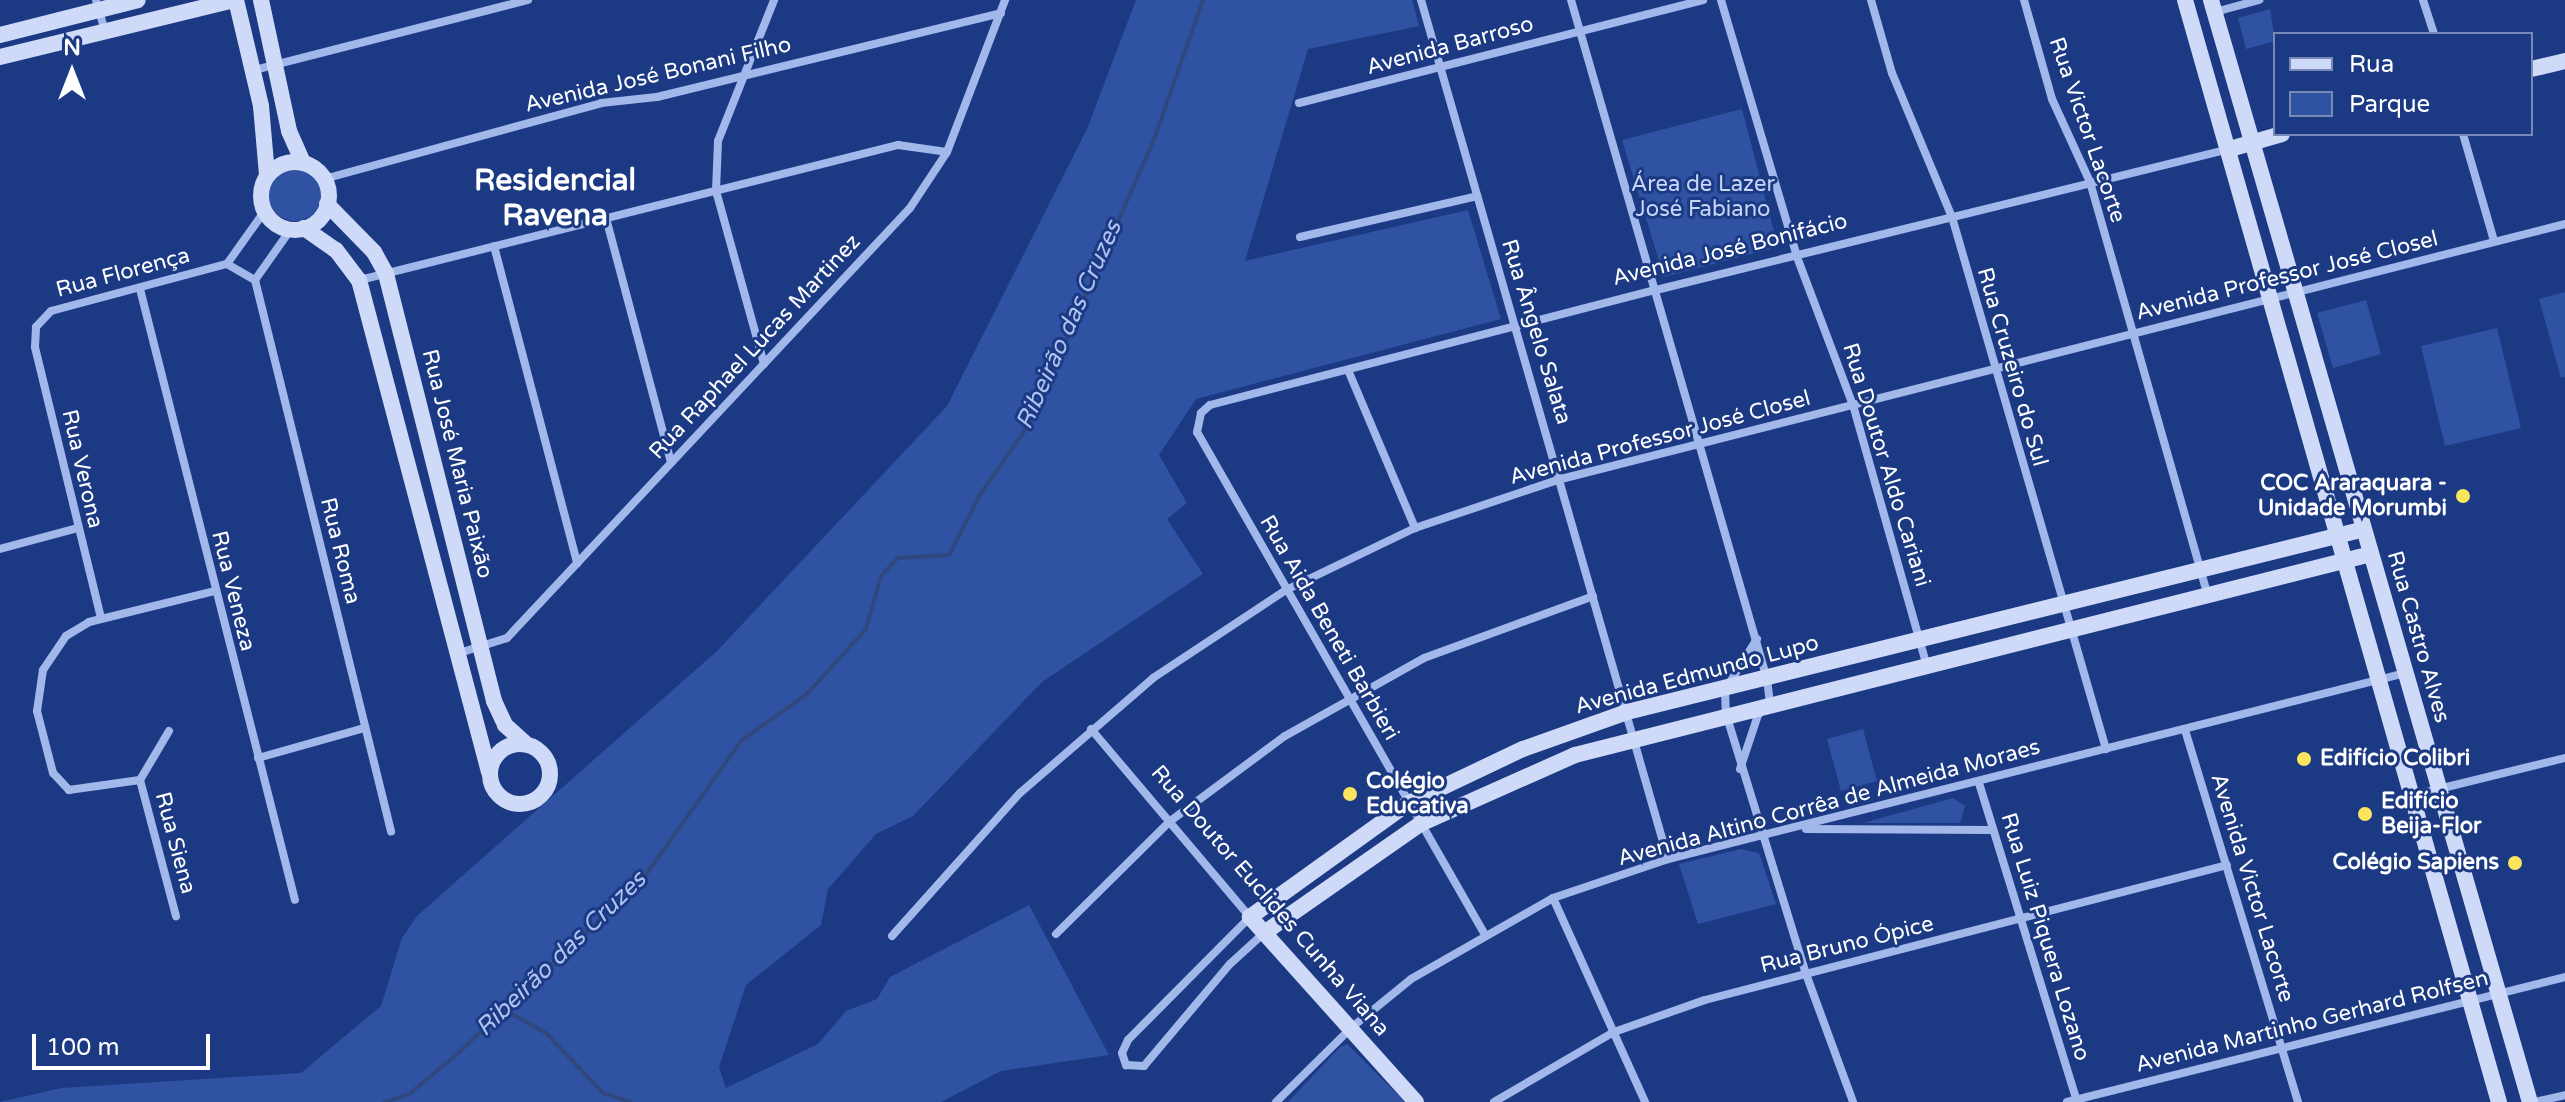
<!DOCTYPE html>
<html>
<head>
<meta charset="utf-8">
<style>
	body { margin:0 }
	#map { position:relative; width:2565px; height:1102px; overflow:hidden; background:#1c3a84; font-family:"Varela Round",sans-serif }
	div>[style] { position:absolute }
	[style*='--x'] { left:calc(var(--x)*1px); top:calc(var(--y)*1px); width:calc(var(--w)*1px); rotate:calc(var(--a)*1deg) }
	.green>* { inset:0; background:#2f52a2 }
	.round { border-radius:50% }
	.stream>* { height:4px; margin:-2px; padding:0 2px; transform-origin:2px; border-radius:2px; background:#31487f }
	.street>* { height:8px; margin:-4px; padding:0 4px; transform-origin:4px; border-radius:4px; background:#a2b8eb }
	.secondary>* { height:16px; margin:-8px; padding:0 8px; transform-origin:8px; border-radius:8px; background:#cedaf8 }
	.secondary>.ring { margin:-8px; padding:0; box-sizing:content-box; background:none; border:16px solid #cedaf8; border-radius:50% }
	.dots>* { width:22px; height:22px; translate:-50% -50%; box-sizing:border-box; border:4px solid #1c3a84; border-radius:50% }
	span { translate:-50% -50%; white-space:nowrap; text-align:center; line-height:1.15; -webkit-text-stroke:6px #1c3a84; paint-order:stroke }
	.street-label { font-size:22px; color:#fff }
	.park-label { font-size:22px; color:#c7d6f8 }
	.poi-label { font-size:22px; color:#fff; font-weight:700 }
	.right { translate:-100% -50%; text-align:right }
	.left { translate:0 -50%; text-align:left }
	.water-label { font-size:24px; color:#aec3f2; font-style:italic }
	.district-label { font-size:30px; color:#fff; font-weight:700 }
	.legend { position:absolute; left:2273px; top:32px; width:260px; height:104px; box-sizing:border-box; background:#1c3a84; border:2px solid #7789b5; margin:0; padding:10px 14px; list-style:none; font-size:24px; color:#fff }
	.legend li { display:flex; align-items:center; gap:16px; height:40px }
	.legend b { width:40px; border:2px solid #7789b5 }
	.north { position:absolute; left:32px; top:32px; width:80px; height:80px; -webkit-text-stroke:6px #1c3a84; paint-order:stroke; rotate:0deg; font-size:22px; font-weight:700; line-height:32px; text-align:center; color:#fff }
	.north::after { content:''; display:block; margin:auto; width:28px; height:36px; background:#fff; clip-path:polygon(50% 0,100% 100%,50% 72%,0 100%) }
	.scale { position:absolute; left:32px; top:1034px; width:178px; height:36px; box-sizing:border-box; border:4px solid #fff; border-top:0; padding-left:10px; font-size:24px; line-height:28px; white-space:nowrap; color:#fff; -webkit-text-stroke:6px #1c3a84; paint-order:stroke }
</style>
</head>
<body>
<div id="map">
	<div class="green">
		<i style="clip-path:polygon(1136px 0,1412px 0,1419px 26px,1308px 49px,1245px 261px,1468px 210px,1501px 319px,1196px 399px,1159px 455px,1187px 503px,1167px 519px,1203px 574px,1042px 682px,913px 816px,876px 834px,828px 889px,821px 925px,746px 985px,719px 1067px,726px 1088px,818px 1044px,846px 1011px,877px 999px,890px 977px,1029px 905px,1109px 1055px,1001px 1071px,941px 1102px,0 1102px,62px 1088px,301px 1073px,381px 1006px,402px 938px,417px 916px,717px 651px,947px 406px,1087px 129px)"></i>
		<i style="clip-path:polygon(2270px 9px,2275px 41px,2246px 49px,2238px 18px)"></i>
		<i style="clip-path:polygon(1742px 109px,1778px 247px,1664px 277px,1622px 140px)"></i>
		<i class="round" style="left:269px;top:169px;width:52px;height:52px"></i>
		<i style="clip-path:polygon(2565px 292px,2565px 377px,2561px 378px,2539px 299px)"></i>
		<i style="clip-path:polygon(2366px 300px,2381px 354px,2333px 368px,2317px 313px)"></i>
		<i style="clip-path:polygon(2497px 328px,2521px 428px,2445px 446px,2421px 346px)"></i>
		<i style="clip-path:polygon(1863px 729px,1877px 781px,1841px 791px,1827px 739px)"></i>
		<i style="clip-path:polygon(1953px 798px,1965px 806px,1960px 823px,1863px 823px)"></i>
		<i style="clip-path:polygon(1741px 849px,1759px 853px,1776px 904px,1698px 924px,1679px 864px)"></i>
		<i style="clip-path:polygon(1347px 1044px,1405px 1102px,1288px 1102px,1340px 1047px)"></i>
	</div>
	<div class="stream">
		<i style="--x:506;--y:1011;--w:46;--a:28.8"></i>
		<i style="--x:546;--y:1033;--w:83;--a:46.5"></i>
		<i style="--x:603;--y:1093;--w:29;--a:18"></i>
		<i style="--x:385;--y:1102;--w:25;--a:-18"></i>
		<i style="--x:409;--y:1094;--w:60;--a:-39.6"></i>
		<i style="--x:455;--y:1056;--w:257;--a:-43.3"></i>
		<i style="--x:642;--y:880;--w:171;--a:-54.5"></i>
		<i style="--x:741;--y:741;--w:82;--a:-35.6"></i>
		<i style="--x:808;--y:693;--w:86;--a:-47.8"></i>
		<i style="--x:866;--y:629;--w:55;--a:-74.2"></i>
		<i style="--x:881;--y:576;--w:25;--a:-47"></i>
		<i style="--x:898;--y:558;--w:51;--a:-3.4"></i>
		<i style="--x:949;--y:555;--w:70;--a:-62.7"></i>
		<i style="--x:981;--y:493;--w:85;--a:-55"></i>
		<i style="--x:1030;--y:423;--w:307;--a:-66.4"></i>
		<i style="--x:1153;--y:142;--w:151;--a:-70.6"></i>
	</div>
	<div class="street">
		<i style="--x:96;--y:0;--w:32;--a:74"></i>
		<i style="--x:1421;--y:0;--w:894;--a:73.96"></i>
		<i style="--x:1571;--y:0;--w:707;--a:73.9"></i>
		<i style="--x:1767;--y:679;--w:24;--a:83"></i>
		<i style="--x:1770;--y:703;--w:17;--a:135"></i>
		<i style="--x:1758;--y:715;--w:57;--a:108.4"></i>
		<i style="--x:1721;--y:0;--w:268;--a:73.5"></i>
		<i style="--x:1797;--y:257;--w:158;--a:69.3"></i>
		<i style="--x:1853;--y:405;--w:271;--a:74.2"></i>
		<i style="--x:1871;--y:0;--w:76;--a:74"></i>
		<i style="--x:1892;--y:73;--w:156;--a:67.4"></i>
		<i style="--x:1952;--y:217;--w:554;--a:73.86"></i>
		<i style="--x:2024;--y:0;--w:103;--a:74.2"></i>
		<i style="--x:2052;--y:99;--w:91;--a:65.4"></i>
		<i style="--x:2090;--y:182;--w:430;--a:74.1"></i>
		<i style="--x:2423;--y:0;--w:36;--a:72"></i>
		<i style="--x:2215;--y:12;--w:46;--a:-15.3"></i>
		<i style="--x:251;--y:71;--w:286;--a:-14.4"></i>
		<i style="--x:1299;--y:103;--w:417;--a:-14.3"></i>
		<i style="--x:2463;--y:134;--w:111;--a:73.8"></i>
		<i style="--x:324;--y:179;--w:287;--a:-15.3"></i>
		<i style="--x:601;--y:103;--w:56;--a:-6.1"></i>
		<i style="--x:657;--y:97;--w:354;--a:-13.7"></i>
		<i style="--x:606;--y:218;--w:253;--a:75.1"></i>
		<i style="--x:1300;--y:237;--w:182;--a:-13"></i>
		<i style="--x:494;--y:246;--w:328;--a:75.3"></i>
		<i style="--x:227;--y:264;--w:64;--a:-54.6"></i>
		<i style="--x:227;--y:264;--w:32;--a:30"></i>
		<i style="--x:255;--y:280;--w:568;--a:76.14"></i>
		<i style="--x:255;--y:280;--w:62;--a:-54.8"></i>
		<i style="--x:360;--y:280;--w:555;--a:-14.09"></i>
		<i style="--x:898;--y:145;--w:49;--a:8.1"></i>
		<i style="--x:140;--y:289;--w:630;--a:75.77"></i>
		<i style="--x:764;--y:364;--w:180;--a:-105.5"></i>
		<i style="--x:716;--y:191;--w:50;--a:-87.7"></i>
		<i style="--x:718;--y:141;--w:152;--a:-68.3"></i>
		<i style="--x:1348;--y:370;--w:172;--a:67"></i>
		<i style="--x:0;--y:549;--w:81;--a:-15.1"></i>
		<i style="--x:101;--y:618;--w:279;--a:-103.7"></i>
		<i style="--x:35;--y:347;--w:20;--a:-87"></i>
		<i style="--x:36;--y:327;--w:22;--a:-47"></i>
		<i style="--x:51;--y:311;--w:182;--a:-15"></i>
		<i style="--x:1757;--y:639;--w:60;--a:122.1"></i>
		<i style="--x:1725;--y:690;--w:24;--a:88"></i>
		<i style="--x:1726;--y:714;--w:272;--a:72.9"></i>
		<i style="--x:1806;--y:974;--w:136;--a:69.8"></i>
		<i style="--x:456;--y:654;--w:53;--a:-17.4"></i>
		<i style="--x:507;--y:638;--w:589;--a:-46.86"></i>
		<i style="--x:910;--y:208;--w:67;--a:-56.5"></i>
		<i style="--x:947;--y:152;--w:163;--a:-69.1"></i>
		<i style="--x:1091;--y:729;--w:246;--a:49.8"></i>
		<i style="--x:1250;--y:917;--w:173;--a:134.8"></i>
		<i style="--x:1128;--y:1040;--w:14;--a:115"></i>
		<i style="--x:1122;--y:1053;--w:13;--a:72"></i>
		<i style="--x:1126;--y:1065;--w:18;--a:3"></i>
		<i style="--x:1144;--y:1066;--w:133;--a:-49.9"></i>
		<i style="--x:1230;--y:964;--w:46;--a:-42.4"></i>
		<i style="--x:2185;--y:730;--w:389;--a:73.1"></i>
		<i style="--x:169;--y:731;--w:57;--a:120.6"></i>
		<i style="--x:140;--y:780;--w:72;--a:172"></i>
		<i style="--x:69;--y:790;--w:23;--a:-133"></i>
		<i style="--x:53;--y:773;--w:64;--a:-104.5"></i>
		<i style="--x:37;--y:711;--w:41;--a:-81.7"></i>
		<i style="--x:43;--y:670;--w:41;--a:-55.9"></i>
		<i style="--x:66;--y:636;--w:27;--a:-31"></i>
		<i style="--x:89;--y:622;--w:129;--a:-13.9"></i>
		<i style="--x:258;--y:758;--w:111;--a:-15.7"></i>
		<i style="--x:140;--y:780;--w:141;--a:75.2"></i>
		<i style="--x:1979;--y:783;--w:334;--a:72.9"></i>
		<i style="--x:2414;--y:795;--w:155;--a:-13.8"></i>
		<i style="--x:1806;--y:829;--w:187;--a:0.3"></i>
		<i style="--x:1553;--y:898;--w:224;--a:65.7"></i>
		<i style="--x:1484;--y:933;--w:577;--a:-119.81"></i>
		<i style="--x:1197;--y:432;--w:19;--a:-78"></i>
		<i style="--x:1201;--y:413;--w:12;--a:-42"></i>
		<i style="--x:1210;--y:405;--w:461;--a:-14.5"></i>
		<i style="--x:1656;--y:290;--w:590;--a:-13.82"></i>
		<i style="--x:1056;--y:934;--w:159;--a:-44.7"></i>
		<i style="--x:1169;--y:822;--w:144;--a:-36.6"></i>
		<i style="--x:1285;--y:736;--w:159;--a:-29.3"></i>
		<i style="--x:1424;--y:658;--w:180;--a:-20.1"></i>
		<i style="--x:892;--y:936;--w:192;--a:-48.2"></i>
		<i style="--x:1020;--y:793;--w:176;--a:-40.8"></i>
		<i style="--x:1153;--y:678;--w:159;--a:-33.5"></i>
		<i style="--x:1286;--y:590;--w:143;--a:-25.7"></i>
		<i style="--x:1415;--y:528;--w:154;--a:-18.6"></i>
		<i style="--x:1561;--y:479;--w:1036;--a:-14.25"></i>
		<i style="--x:1276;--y:1102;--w:105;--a:-44.6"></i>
		<i style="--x:1351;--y:1028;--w:77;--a:-39.2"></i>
		<i style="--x:1411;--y:979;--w:163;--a:-29.7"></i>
		<i style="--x:1553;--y:898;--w:121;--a:-18.7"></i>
		<i style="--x:1668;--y:859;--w:760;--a:-14.16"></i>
		<i style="--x:1494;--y:1102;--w:139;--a:-30.3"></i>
		<i style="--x:1614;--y:1032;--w:96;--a:-19.4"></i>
		<i style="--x:1705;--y:1000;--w:539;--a:-14.5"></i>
		<i style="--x:2067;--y:1102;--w:513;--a:-14.09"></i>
		<i style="--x:2535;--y:1102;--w:31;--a:-13"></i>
	</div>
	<div class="secondary">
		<i style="--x:236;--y:0;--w:109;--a:76.7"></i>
		<i style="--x:261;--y:106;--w:69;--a:85"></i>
		<i style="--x:261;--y:0;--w:134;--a:77.9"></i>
		<i style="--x:289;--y:131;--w:35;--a:66"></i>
		<i style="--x:2185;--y:0;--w:1146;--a:74.1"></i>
		<i style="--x:2211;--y:0;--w:1147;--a:73.86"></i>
		<i style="--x:0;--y:35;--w:142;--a:-14.2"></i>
		<i style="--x:0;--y:57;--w:241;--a:-13.7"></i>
		<i style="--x:2531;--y:69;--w:35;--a:-13"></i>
		<i style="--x:2230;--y:149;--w:54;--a:-16.1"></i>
		<i class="ring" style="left:261px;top:162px;width:52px;height:52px"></i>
		<i style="--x:327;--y:204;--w:67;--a:45.6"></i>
		<i style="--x:374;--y:252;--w:25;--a:61"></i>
		<i style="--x:386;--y:274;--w:440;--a:75.8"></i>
		<i style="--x:494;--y:701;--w:26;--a:65"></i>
		<i style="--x:505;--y:725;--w:28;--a:42"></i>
		<i style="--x:304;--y:228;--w:39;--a:35"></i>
		<i style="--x:336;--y:250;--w:38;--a:53"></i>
		<i style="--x:359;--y:280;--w:509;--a:75.2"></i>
		<i class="ring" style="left:490px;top:744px;width:44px;height:44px"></i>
		<i style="--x:1264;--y:933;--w:190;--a:-34.9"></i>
		<i style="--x:1420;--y:824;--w:170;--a:-24"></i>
		<i style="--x:1575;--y:755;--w:821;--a:-14.17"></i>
		<i style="--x:1416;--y:1102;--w:249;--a:-131.9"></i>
		<i style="--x:1250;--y:917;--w:193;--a:-35.7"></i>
		<i style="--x:1407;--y:804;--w:128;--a:-25.4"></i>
		<i style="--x:1523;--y:749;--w:110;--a:-19.6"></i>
		<i style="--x:1627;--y:712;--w:759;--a:-13.94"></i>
	</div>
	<div class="dots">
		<i style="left:2463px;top:496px;background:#fbe55f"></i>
		<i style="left:2304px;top:759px;background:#fbe55f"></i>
		<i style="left:1350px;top:794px;background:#fbe55f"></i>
		<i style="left:2365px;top:814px;background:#fbe55f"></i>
		<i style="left:2515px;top:863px;background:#fbe55f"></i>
	</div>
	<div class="street-label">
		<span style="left:1450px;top:46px;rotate:-15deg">Avenida Barroso</span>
		<span style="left:658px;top:75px;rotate:-13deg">Avenida José Bonani Filho</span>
		<span style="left:2087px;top:130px;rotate:71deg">Rua Victor Lacorte</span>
		<span style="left:1730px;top:250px;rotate:-14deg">Avenida José Bonifácio</span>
		<span style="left:123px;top:273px;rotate:-15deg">Rua Florença</span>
		<span style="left:2287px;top:276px;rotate:-14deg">Avenida Professor José Closel</span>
		<span style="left:1536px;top:332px;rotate:73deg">Rua Ângelo Salata</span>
		<span style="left:755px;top:347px;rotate:-47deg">Rua Raphael Lucas Martinez</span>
		<span style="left:2012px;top:367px;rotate:74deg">Rua Cruzeiro do Sul</span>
		<span style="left:1660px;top:438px;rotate:-15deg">Avenida Professor José Closel</span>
		<span style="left:457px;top:464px;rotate:76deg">Rua José Maria Paixão</span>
		<span style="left:1886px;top:465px;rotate:73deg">Rua Doutor Aldo Cariani</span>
		<span style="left:82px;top:469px;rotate:77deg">Rua Verona</span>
		<span style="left:340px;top:551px;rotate:76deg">Rua Roma</span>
		<span style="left:233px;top:591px;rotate:76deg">Rua Veneza</span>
		<span style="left:1329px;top:628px;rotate:60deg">Rua Aida Beneti Barbieri</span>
		<span style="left:2418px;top:637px;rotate:74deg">Rua Castro Alves</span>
		<span style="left:1697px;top:675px;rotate:-15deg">Avenida Edmundo Lupo</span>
		<span style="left:1829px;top:803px;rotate:-15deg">Avenida Altino Corrêa de Almeida Moraes</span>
		<span style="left:175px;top:843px;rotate:75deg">Rua Siena</span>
		<span style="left:2252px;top:888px;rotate:73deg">Avenida Victor Lacorte</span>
		<span style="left:1270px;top:901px;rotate:49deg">Rua Doutor Euclides Cunha Viana</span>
		<span style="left:2045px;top:937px;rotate:73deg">Rua Luiz Piquera Lozano</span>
		<span style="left:1847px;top:945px;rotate:-14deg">Rua Bruno Ópice</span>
		<span style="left:2312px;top:1022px;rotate:-14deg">Avenida Martinho Gerhard Rolfsen</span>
	</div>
	<div class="park-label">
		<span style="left:1703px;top:197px">Área de Lazer<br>José Fabiano</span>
	</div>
	<div class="poi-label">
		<span class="right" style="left:2447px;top:496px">COC Araraquara -<br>Unidade Morumbi</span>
		<span class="left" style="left:2320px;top:759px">Edifício Colibri</span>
		<span class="left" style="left:1366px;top:794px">Colégio<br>Educativa</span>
		<span class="left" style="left:2381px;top:814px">Edifício<br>Beija-Flor</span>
		<span class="right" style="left:2499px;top:863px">Colégio Sapiens</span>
	</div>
	<div class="water-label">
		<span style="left:1069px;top:325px;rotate:-66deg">Ribeirão das Cruzes</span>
		<span style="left:561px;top:954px;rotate:-44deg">Ribeirão das Cruzes</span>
	</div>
	<div class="district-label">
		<span style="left:555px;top:198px">Residencial<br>Ravena</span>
	</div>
	<ul class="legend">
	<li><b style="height:10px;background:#cedaf8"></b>Rua</li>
	<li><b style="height:22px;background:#2f52a2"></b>Parque</li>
	</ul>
	<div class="north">N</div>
	<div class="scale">100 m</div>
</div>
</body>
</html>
